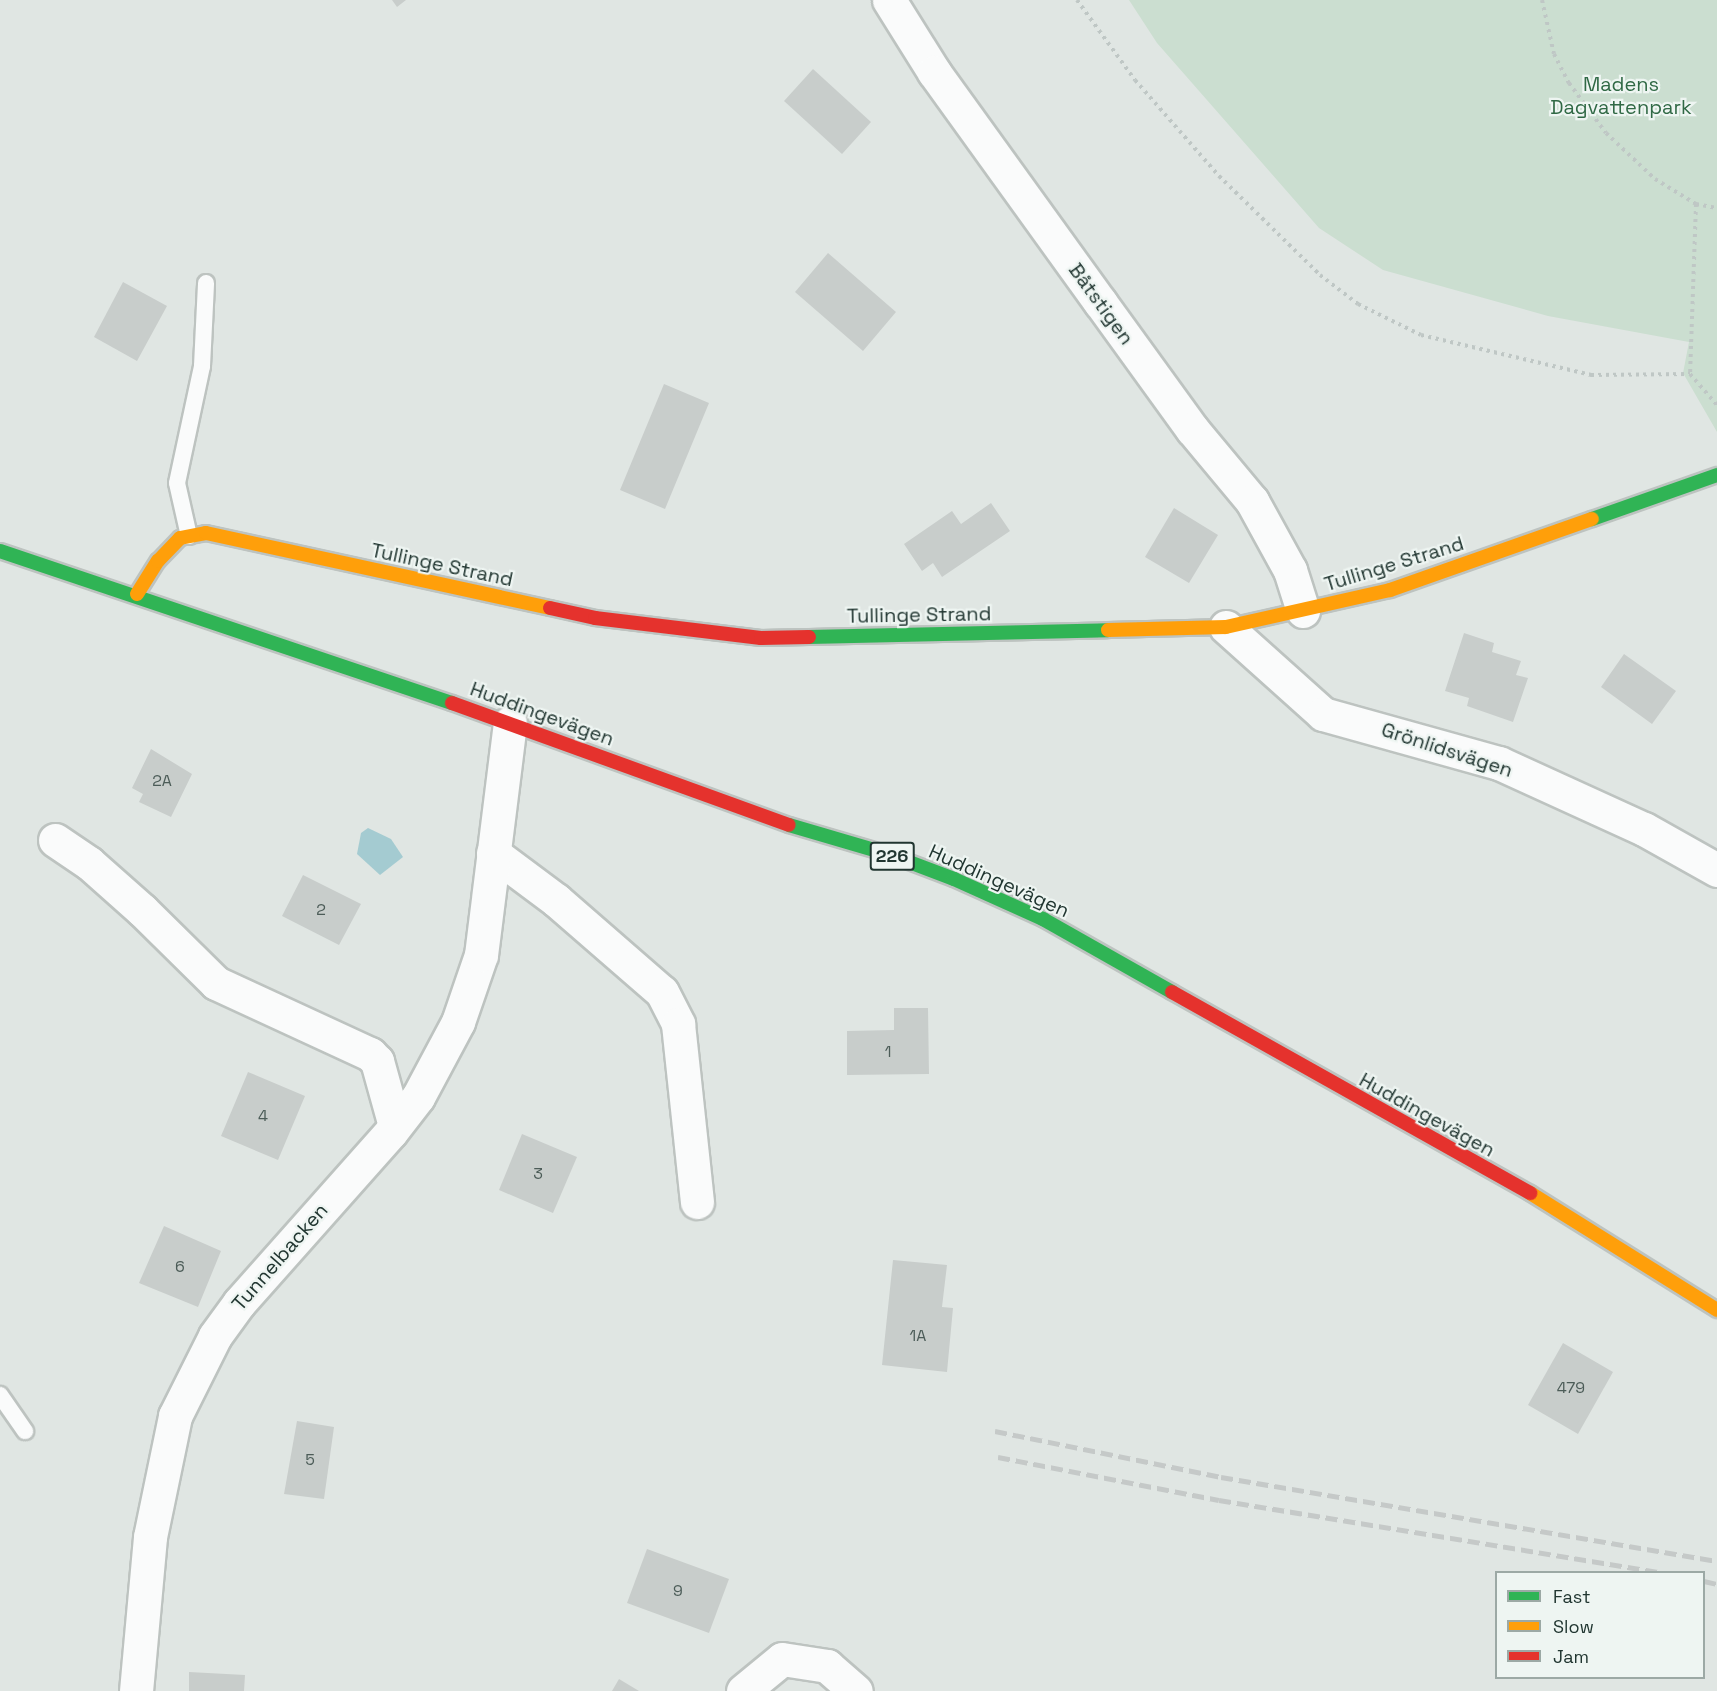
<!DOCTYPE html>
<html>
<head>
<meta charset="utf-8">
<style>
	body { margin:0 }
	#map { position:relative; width:1717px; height:1691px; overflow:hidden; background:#e0e6e3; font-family:"Space Grotesk",sans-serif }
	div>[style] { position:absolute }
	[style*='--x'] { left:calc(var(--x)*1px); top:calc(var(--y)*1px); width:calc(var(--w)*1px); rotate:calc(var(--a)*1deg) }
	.green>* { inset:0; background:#cbded0 }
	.water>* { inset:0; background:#a4cbd1 }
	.building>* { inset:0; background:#c8cdcb }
	.path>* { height:4px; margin-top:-2px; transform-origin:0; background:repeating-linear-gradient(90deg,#bfc7c5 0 3px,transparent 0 7.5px) }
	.roads { filter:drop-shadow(2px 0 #bdc3c0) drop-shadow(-2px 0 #bdc3c0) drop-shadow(0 2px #bdc3c0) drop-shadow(0 -2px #bdc3c0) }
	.lane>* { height:16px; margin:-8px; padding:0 8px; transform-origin:8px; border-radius:8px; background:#fafbfb }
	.street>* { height:33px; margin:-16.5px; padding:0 16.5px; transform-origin:16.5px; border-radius:16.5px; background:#fafbfb }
	.fast>* { height:14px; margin:-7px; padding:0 7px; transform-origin:7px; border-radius:7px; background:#30b455 }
	.slow>* { height:14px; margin:-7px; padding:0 7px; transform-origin:7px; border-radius:7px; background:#ff9f0a }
	.jam>* { height:14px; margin:-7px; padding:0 7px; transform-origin:7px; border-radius:7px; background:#e5322d }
	.rail>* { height:4.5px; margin-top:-2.25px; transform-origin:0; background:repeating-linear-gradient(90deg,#c5c9c8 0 12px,transparent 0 18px) }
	span { translate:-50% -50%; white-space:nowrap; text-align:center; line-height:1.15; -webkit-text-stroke:4.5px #eef5f2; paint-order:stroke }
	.number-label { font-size:16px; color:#4c5c58 }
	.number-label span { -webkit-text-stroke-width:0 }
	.shield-label span { padding:2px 4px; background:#eef5f2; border:2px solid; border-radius:4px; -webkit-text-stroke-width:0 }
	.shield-label { font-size:18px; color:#213631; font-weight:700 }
	.park-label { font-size:20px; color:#306945 }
	.street-label { font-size:20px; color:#213631 }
	.legend { position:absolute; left:1495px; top:1571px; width:210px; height:108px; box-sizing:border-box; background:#eef5f2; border:2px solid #9ca9a5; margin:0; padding:8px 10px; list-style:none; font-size:18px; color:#213631 }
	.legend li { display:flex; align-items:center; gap:12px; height:30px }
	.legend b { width:30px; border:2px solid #9ca9a5 }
</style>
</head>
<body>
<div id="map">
	<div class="green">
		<i style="clip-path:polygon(1129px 0,1717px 0,1717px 432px,1683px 373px,1689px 342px,1548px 316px,1383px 270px,1319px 228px,1157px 43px)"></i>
	</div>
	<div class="water">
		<i style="clip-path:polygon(368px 828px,391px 839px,403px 857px,380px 875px,357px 854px,361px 833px)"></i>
	</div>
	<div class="building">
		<i style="clip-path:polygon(392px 0,406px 0,397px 7px)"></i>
		<i style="clip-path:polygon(813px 69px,871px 122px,842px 154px,784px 101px)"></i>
		<i style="clip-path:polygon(828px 253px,896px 312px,863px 351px,795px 292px)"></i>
		<i style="clip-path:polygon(123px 282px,167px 306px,137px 361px,94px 337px)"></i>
		<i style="clip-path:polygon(664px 384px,709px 403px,665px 509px,620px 490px)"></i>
		<i style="clip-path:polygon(991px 503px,1010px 531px,942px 577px,933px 563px,922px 571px,904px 544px,952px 511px,961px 524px)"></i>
		<i style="clip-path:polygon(1174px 508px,1218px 535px,1189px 583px,1145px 557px)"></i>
		<i style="clip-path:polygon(1464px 633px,1494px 643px,1492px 652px,1521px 661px,1516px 675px,1528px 678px,1513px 722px,1467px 706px,1469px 698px,1445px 691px)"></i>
		<i style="clip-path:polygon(1624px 654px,1676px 691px,1652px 724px,1601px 687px)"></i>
		<i style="clip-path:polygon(151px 749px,192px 774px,171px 817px,139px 802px,143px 794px,132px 788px)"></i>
		<i style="clip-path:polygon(303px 875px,361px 904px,339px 945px,282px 916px)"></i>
		<i style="clip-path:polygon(894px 1008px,928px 1008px,929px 1074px,847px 1075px,847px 1031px,894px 1030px)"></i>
		<i style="clip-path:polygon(248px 1072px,305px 1096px,278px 1160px,221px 1136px)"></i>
		<i style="clip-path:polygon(522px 1134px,577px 1157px,553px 1213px,499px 1190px)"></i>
		<i style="clip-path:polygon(164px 1226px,221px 1251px,198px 1307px,139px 1283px)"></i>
		<i style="clip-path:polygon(893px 1260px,947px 1265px,942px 1307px,953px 1308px,947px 1372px,882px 1365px)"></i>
		<i style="clip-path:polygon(1563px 1343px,1613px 1372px,1578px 1434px,1528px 1405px)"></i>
		<i style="clip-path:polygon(297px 1421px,334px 1427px,324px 1499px,284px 1494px)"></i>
		<i style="clip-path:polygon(647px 1549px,729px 1579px,709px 1633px,627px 1603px)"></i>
		<i style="clip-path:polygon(189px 1672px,245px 1675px,244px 1691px,189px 1691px)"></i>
		<i style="clip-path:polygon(619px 1679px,639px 1691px,612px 1691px)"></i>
	</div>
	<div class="path">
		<i style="--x:1077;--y:0;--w:99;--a:54.1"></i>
		<i style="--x:1135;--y:80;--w:128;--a:48.8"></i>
		<i style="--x:1219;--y:176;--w:141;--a:44.4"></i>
		<i style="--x:1320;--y:275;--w:48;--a:37.3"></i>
		<i style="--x:1358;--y:304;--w:70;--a:26.2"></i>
		<i style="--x:1421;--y:335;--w:175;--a:13.2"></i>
		<i style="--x:1591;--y:375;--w:99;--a:-0.6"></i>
		<i style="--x:1542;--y:0;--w:55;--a:77.5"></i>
		<i style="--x:1554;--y:54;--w:33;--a:63"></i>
		<i style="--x:1569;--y:83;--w:62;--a:53.5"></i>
		<i style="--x:1606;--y:133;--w:67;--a:43.2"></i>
		<i style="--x:1655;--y:179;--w:48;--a:31.4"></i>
		<i style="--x:1696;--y:204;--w:21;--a:11"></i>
		<i style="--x:1696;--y:204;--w:170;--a:92"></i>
		<i style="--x:1690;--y:374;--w:41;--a:48.9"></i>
	</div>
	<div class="roads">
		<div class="lane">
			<i style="--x:189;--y:536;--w:54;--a:-102.8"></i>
			<i style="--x:177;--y:483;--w:120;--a:-77.9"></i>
			<i style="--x:202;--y:366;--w:83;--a:-87.2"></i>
			<i style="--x:0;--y:1395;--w:44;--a:55.2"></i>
		</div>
		<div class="street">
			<i style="--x:889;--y:0;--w:85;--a:58"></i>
			<i style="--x:934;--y:72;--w:284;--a:54.2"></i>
			<i style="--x:1100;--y:302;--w:157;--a:54.1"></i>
			<i style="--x:1192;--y:429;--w:94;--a:50.2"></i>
			<i style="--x:1252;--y:501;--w:79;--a:61.2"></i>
			<i style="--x:1290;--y:570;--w:43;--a:72.4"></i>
			<i style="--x:1226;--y:627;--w:130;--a:41.9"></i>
			<i style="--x:1323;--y:714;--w:183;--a:15.6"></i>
			<i style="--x:1499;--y:763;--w:159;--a:24.5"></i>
			<i style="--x:1644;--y:829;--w:84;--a:29.3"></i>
			<i style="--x:55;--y:840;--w:41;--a:34.1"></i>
			<i style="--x:89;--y:863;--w:71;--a:41.6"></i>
			<i style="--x:142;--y:910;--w:104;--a:44.6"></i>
			<i style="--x:216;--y:983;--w:170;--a:24.8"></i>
			<i style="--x:370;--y:1054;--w:10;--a:45"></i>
			<i style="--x:377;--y:1061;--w:67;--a:74.5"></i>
			<i style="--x:493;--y:853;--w:79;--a:36.7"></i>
			<i style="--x:556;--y:900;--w:140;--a:41"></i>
			<i style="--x:662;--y:992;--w:36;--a:63"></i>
			<i style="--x:678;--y:1024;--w:179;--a:83.9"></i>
			<i style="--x:136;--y:1691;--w:155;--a:-84.8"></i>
			<i style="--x:150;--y:1537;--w:124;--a:-78.3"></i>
			<i style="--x:175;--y:1416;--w:89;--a:-63.4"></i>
			<i style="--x:215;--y:1336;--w:41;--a:-54"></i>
			<i style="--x:239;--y:1303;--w:229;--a:-48.4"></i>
			<i style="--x:391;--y:1132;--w:44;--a:-52.4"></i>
			<i style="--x:418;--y:1097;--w:85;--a:-61.9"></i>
			<i style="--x:458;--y:1022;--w:71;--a:-71.1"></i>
			<i style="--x:481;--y:955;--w:234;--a:-82.9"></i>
			<i style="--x:743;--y:1691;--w:50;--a:-39.4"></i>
			<i style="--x:782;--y:1659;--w:46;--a:8.8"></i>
			<i style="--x:827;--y:1666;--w:38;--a:41"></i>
		</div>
		<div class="fast">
			<i style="--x:1592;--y:519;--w:133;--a:-19.4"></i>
			<i style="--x:0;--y:551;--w:477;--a:18.6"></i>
			<i style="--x:809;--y:637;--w:299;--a:-1.3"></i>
			<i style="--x:789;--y:825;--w:103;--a:16.3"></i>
			<i style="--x:888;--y:854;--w:71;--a:20.7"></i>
			<i style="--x:954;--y:879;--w:98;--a:24.2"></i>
			<i style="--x:1043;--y:919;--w:148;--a:29.5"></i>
		</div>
		<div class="slow">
			<i style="--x:137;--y:594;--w:39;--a:-58"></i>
			<i style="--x:158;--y:561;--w:32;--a:-46"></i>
			<i style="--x:180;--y:538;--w:26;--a:-11"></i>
			<i style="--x:206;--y:533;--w:352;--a:12.3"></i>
			<i style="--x:1108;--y:630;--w:118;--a:-1.5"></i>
			<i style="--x:1226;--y:627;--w:168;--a:-12.7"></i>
			<i style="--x:1390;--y:590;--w:214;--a:-19.4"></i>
			<i style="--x:1530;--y:1193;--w:221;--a:32"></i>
		</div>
		<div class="jam">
			<i style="--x:550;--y:608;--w:46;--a:12.5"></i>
			<i style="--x:595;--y:618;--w:167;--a:6.9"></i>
			<i style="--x:761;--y:638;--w:48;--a:-1.2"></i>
			<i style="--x:452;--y:703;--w:358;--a:19.9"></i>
			<i style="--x:1172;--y:992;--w:411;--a:29.3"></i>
		</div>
	</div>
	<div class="rail">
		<i style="--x:995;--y:1431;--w:231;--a:11.5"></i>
		<i style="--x:1221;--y:1477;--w:503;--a:9.61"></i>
		<i style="--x:998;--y:1457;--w:225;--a:11"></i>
		<i style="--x:1219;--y:1500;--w:445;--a:9.3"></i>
		<i style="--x:1704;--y:1581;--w:13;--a:13"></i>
	</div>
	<div class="number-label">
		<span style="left:162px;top:781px">2A</span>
		<span style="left:321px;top:910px">2</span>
		<span style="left:888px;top:1052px">1</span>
		<span style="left:263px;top:1116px">4</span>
		<span style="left:538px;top:1174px">3</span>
		<span style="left:180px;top:1267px">6</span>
		<span style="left:918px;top:1336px">1A</span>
		<span style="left:1571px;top:1388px">479</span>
		<span style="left:310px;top:1460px">5</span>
		<span style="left:678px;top:1591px">9</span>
	</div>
	<div class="shield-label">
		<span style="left:892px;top:856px">226</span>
	</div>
	<div class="park-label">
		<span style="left:1621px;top:96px">Madens<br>Dagvattenpark</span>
	</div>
	<div class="street-label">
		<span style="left:1101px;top:304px;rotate:54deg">Båtstigen</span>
		<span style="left:1394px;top:564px;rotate:-17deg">Tullinge Strand</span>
		<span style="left:442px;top:565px;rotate:12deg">Tullinge Strand</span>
		<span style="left:919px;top:615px;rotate:-1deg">Tullinge Strand</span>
		<span style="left:542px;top:714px;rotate:20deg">Huddingevägen</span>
		<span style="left:1447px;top:750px;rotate:18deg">Grönlidsvägen</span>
		<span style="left:999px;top:881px;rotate:24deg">Huddingevägen</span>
		<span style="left:1427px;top:1115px;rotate:29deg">Huddingevägen</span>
		<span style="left:280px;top:1257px;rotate:-49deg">Tunnelbacken</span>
	</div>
	<ul class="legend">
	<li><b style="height:8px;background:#30b455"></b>Fast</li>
	<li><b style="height:8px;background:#ff9f0a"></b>Slow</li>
	<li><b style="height:8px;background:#e5322d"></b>Jam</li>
	</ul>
</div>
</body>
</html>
